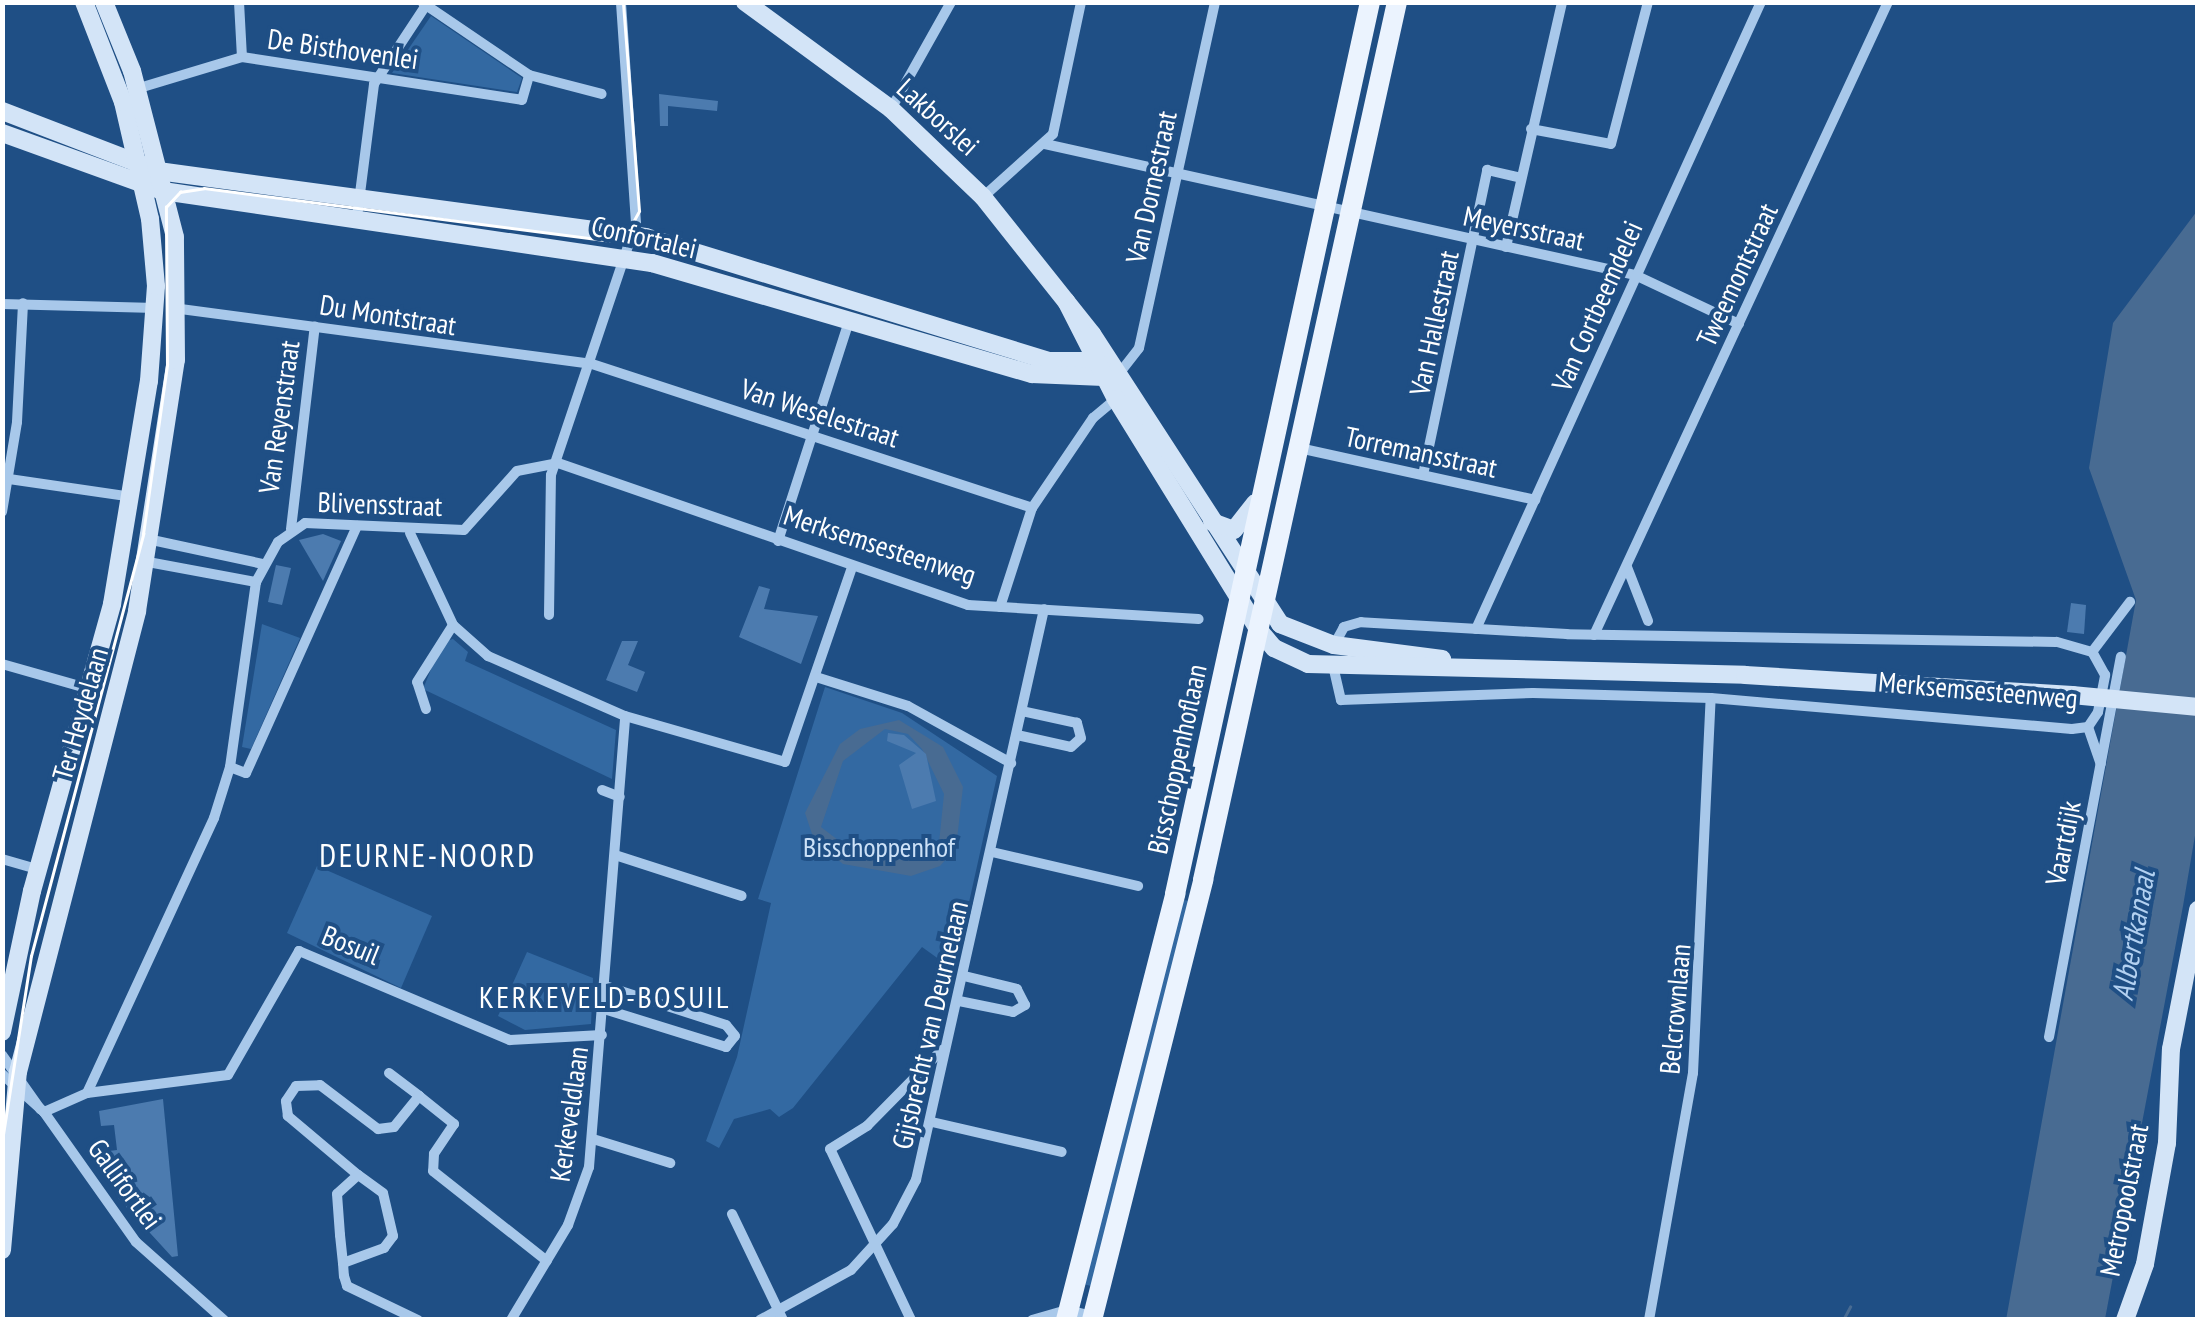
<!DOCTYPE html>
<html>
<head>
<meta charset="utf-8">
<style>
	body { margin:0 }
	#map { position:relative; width:2200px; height:1322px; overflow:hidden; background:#1f4f85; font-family:"PT Sans Narrow",sans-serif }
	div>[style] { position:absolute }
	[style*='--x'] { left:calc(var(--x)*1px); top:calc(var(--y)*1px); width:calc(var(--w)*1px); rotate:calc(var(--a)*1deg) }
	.green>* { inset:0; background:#3369a2 }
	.water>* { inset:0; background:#486b92 }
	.stream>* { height:2.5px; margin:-1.25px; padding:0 1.25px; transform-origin:1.25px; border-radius:1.25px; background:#486b92 }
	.building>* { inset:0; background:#4c7baf }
	.street>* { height:10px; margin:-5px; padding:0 5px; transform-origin:5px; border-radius:5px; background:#a8c8ea }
	.secondary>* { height:18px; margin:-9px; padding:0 9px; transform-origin:9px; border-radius:9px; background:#d3e4f7 }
	.primary>* { height:20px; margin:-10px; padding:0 10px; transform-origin:10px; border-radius:10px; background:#ebf3fe }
	.tram>* { height:2.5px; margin:-1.25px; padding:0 1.25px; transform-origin:1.25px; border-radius:1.25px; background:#fff }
	.secondary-bridge>* { height:18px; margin:-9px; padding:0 9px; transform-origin:9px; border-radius:9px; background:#d3e4f7 }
	span { translate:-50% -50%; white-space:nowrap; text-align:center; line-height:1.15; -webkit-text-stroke:8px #1f4f85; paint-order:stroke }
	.street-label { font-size:28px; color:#fff }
	.park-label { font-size:28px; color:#cce1f7 }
	.water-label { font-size:30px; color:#b3d1f1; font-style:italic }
	.neighbourhood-label { font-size:30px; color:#fff; letter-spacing:2.5px }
	.quarter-label { font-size:32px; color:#fff; letter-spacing:2.5px }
	.frame { position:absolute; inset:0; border:5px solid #fff; pointer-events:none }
</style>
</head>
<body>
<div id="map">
	<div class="green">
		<i style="clip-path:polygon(431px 16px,522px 78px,517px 92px,392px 73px)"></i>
		<i style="clip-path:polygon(262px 624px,300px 638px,251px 749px,242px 747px)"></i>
		<i style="clip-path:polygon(453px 639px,468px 652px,465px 661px,616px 730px,612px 779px,423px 689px,442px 642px)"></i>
		<i style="clip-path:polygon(825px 687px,902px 713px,997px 776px,954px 970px,922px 947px,793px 1108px,779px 1117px,770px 1109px,734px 1119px,719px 1148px,706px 1141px,737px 1057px,771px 903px,758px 899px)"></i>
		<i style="clip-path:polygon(317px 866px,432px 916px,401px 988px,287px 933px)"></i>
		<i style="clip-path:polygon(1180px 899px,1193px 902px,1095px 1287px,1083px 1284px)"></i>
		<i style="clip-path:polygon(527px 952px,593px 978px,591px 1024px,525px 1030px,498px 1016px)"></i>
	</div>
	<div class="water">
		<i style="clip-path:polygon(2197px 211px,2198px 818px,2183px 906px,2105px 1319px,2006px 1320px,2136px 600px,2089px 468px,2113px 323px)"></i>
		<i style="clip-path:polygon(evenodd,899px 720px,943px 747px,963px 787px,956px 848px,940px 866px,911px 876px,843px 864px,814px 840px,805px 813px,840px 744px,860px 729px,899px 720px,885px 729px,908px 734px,922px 749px,944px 794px,939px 843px,923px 861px,860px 857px,821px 827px,843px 761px,885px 729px)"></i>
	</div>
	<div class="stream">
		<i style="--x:1843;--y:1320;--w:15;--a:-62"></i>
	</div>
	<div class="building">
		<i style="clip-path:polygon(659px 94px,718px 101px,717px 111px,668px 106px,668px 126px,660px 126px)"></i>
		<i style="clip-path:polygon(323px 534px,341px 541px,323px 581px,299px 540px)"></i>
		<i style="clip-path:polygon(276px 565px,291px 568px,282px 605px,268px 602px)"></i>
		<i style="clip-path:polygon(759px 586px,770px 589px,764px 609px,818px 616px,801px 664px,739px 637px)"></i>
		<i style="clip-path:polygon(2071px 603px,2086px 605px,2084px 634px,2067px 632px)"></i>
		<i style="clip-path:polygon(622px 641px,638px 641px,628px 665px,645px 672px,637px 692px,606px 680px)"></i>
		<i style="clip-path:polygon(888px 733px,904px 735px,926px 754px,936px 801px,912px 809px,899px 765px,916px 753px,887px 741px)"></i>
		<i style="clip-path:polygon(163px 1099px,178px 1256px,172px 1257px,118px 1198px,109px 1151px,117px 1150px,114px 1125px,101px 1126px,99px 1111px)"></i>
	</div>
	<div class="street">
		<i style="--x:239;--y:2;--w:55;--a:86.9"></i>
		<i style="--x:423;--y:3;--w:128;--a:34.2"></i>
		<i style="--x:529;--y:75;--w:75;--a:14.6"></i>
		<i style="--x:136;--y:89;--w:111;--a:-16.8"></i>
		<i style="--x:242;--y:57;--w:283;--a:8.7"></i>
		<i style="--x:522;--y:100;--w:26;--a:-74"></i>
		<i style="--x:891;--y:109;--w:123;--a:-60.7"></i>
		<i style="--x:1531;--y:129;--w:81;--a:10.6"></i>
		<i style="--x:1611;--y:144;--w:147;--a:-75.4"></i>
		<i style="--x:1045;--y:144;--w:604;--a:12.52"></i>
		<i style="--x:1635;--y:275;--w:115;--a:25.2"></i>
		<i style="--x:983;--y:197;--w:94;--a:-42"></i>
		<i style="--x:1053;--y:134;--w:135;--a:-78"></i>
		<i style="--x:357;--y:217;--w:134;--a:-82.7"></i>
		<i style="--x:374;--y:84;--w:98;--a:-56.6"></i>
		<i style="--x:1506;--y:247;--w:251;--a:-77.1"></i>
		<i style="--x:2;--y:304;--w:154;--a:1.5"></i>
		<i style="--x:173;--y:308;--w:423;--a:7.6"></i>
		<i style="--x:592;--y:364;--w:463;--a:18.1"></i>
		<i style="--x:1118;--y:375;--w:34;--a:-52"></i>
		<i style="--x:1139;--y:348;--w:354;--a:-77.6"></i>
		<i style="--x:1299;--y:448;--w:242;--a:12.4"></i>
		<i style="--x:558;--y:463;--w:434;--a:19.1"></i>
		<i style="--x:968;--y:605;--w:231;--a:3.5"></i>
		<i style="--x:1423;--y:475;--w:312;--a:-78.1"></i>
		<i style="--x:1487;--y:170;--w:35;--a:13"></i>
		<i style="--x:9;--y:479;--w:124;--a:8.3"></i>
		<i style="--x:2;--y:512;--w:91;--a:-80.5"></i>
		<i style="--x:17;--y:422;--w:119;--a:-87.1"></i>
		<i style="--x:291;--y:529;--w:204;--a:-83.3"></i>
		<i style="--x:410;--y:533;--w:102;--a:64.9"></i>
		<i style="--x:453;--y:625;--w:47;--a:41.5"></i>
		<i style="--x:488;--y:656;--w:150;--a:23.7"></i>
		<i style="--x:625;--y:716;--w:166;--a:16"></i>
		<i style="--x:785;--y:762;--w:206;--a:-71"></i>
		<i style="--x:152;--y:540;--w:114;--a:12.2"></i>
		<i style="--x:778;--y:541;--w:231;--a:-72.1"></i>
		<i style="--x:148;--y:562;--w:110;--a:10.5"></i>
		<i style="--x:1627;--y:567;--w:58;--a:68.7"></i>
		<i style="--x:1000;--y:607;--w:104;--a:-72.1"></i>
		<i style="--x:1032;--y:508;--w:109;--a:-55.9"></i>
		<i style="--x:1093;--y:418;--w:30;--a:-40"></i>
		<i style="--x:549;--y:615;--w:140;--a:-89.2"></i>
		<i style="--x:551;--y:475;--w:266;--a:-71.4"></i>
		<i style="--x:636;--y:223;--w:222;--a:-93.9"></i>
		<i style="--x:1476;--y:629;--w:689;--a:-65.56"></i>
		<i style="--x:1594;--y:635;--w:698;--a:-65.09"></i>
		<i style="--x:2092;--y:652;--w:63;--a:-52.8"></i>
		<i style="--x:2;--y:664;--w:91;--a:15.9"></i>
		<i style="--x:1334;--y:670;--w:31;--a:77"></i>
		<i style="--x:1341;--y:700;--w:192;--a:-2.1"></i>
		<i style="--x:1533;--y:693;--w:178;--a:1.6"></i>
		<i style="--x:1711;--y:698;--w:362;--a:4.9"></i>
		<i style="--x:2072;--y:729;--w:16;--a:-7"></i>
		<i style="--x:2088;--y:727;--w:18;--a:-56"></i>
		<i style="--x:2098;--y:712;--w:38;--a:-79"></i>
		<i style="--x:2105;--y:675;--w:26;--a:-119"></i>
		<i style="--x:2092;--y:652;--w:37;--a:-164"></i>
		<i style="--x:2056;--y:642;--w:489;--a:-179.1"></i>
		<i style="--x:1567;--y:634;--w:206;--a:-176.7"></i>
		<i style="--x:1361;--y:622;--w:18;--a:164"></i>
		<i style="--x:1344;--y:627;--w:21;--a:119"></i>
		<i style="--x:816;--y:677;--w:96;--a:17.5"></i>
		<i style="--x:908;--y:706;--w:118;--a:29"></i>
		<i style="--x:426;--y:709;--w:28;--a:-108"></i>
		<i style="--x:417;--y:682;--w:67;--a:-57.7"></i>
		<i style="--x:2088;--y:727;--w:39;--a:71"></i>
		<i style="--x:1017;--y:735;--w:55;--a:12.5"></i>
		<i style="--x:1071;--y:747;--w:13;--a:-42"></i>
		<i style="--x:1081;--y:738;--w:16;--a:-105"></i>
		<i style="--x:1077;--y:723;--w:56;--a:-167.7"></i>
		<i style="--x:230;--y:767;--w:17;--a:21"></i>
		<i style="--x:246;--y:773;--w:271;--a:-65.8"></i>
		<i style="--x:602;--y:790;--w:19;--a:21"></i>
		<i style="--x:992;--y:852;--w:150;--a:13.1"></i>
		<i style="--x:615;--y:855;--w:133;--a:17.9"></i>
		<i style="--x:2;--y:859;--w:37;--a:16"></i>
		<i style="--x:959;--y:1001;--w:55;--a:11.5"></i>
		<i style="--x:1013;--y:1012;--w:14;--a:-30"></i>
		<i style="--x:1025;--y:1005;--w:18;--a:-117"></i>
		<i style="--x:1017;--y:989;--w:55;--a:-166.2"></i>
		<i style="--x:604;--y:1009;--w:128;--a:17.3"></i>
		<i style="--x:726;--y:1047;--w:14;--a:-51"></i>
		<i style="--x:735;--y:1036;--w:14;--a:-129"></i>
		<i style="--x:726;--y:1025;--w:127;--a:-162.1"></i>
		<i style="--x:2049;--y:1037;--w:387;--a:-79.3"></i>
		<i style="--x:2;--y:1055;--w:67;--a:54.7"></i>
		<i style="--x:389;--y:1073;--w:38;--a:37"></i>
		<i style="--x:2;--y:1074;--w:57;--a:42.1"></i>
		<i style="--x:44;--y:1112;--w:159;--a:54.7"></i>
		<i style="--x:136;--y:1242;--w:118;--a:41.6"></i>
		<i style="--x:87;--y:1093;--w:142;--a:-7.3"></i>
		<i style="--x:228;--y:1075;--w:143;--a:-60.2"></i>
		<i style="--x:299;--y:951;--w:229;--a:22.9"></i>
		<i style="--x:510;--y:1040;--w:92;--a:-3.1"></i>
		<i style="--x:44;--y:1112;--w:47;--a:-23.8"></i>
		<i style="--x:87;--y:1093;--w:303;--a:-65.2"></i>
		<i style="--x:214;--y:818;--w:53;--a:-72.6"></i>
		<i style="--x:230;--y:767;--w:187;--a:-82"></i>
		<i style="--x:256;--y:582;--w:46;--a:-61.2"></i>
		<i style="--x:278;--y:542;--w:33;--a:-35"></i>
		<i style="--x:305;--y:523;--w:159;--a:2.5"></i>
		<i style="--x:464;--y:530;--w:79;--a:-48.1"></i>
		<i style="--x:517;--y:471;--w:42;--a:-11"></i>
		<i style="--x:932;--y:1122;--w:133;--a:13"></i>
		<i style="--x:593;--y:1139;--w:81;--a:17.3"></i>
		<i style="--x:358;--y:1175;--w:92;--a:-139.9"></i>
		<i style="--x:288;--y:1116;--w:15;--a:-98"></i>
		<i style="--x:286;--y:1101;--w:18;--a:-56"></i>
		<i style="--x:296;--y:1086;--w:24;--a:-2"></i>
		<i style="--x:320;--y:1085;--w:73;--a:37.2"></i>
		<i style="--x:378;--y:1129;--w:16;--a:-7"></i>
		<i style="--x:394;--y:1127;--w:40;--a:-51"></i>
		<i style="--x:419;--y:1096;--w:45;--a:38.7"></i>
		<i style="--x:454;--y:1124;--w:36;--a:124"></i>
		<i style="--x:434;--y:1154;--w:17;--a:93"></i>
		<i style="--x:433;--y:1171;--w:145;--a:38.3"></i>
		<i style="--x:732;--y:1214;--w:118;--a:64.3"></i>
		<i style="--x:343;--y:1263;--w:44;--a:-20.1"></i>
		<i style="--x:384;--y:1248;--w:15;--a:-53"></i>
		<i style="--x:393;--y:1236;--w:44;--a:-103.1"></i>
		<i style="--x:383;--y:1193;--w:31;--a:-144"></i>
		<i style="--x:358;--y:1175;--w:28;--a:138"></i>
		<i style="--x:337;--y:1194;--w:41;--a:85.8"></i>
		<i style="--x:340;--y:1235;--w:28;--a:84"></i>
		<i style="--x:343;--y:1263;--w:13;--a:86"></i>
		<i style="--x:344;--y:1276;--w:10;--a:73"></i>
		<i style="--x:347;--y:1286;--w:79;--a:25.6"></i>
		<i style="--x:511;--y:1320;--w:111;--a:-59"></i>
		<i style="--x:568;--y:1225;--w:62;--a:-70.1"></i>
		<i style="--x:589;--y:1167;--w:452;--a:-85.4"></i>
		<i style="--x:760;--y:1320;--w:104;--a:-28.8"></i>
		<i style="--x:851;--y:1270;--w:62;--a:-47.6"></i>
		<i style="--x:893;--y:1224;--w:50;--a:-62.4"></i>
		<i style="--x:916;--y:1180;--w:585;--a:-77.36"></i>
		<i style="--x:911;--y:1320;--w:189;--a:-115.3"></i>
		<i style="--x:830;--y:1149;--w:44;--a:-31.9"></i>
		<i style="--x:867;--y:1126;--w:107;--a:-45.4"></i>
		<i style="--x:1032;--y:1320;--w:37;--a:-16"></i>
		<i style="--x:1068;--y:1310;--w:25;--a:14"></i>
		<i style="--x:1649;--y:1320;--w:251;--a:-79.9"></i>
		<i style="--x:1693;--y:1073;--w:375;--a:-87.3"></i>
	</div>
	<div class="secondary">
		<i style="--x:745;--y:2;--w:181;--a:36.2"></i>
		<i style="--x:891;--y:109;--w:127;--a:43.7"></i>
		<i style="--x:983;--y:197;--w:175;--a:51.5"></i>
		<i style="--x:1092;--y:334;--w:346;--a:57"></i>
		<i style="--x:1280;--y:624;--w:58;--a:21.3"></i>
		<i style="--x:1334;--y:645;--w:109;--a:7.4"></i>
		<i style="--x:2;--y:111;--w:167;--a:21"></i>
		<i style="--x:158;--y:171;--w:492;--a:7.7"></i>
		<i style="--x:646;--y:237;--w:421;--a:17.1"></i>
		<i style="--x:1048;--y:361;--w:54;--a:0"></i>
		<i style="--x:2;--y:133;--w:171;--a:19.8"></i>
		<i style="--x:163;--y:191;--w:494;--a:8.4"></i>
		<i style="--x:652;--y:263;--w:396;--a:16.3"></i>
		<i style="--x:1032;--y:374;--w:72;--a:2.4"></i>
		<i style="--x:1066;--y:301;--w:110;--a:63"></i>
		<i style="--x:1116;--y:399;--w:270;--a:58.3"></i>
		<i style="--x:1258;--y:629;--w:25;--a:50"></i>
		<i style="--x:1274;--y:648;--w:38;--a:25"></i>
		<i style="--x:1308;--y:664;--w:437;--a:1.4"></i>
		<i style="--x:1745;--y:675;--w:328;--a:3.5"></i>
		<i style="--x:1212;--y:522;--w:23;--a:20"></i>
		<i style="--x:1234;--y:530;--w:34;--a:-52"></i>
		<i style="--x:2;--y:1032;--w:144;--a:-78"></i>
		<i style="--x:32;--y:891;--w:298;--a:-74.4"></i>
		<i style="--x:112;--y:604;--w:226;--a:-80.6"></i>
		<i style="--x:149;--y:381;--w:95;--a:-85.8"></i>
		<i style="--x:156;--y:286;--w:67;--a:-95.1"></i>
		<i style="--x:150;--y:219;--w:120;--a:-103"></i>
		<i style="--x:123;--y:102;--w:107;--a:-111.3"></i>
		<i style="--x:2;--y:1250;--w:179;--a:-84.9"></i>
		<i style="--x:18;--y:1072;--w:476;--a:-75.5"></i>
		<i style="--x:137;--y:611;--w:254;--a:-81.2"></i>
		<i style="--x:176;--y:360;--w:123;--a:-90.5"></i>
		<i style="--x:175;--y:237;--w:171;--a:-104.5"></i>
		<i style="--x:132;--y:71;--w:74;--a:-112.1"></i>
		<i style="--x:2125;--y:1320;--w:59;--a:-70.3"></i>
		<i style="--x:2145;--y:1264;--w:123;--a:-79.7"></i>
		<i style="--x:2167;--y:1143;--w:94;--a:-87.6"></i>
		<i style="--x:2171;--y:1049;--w:142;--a:-79"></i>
	</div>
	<div class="primary">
		<i style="--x:1066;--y:1320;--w:440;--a:-75.6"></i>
		<i style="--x:1175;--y:894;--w:913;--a:-77.67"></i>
		<i style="--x:1092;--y:1320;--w:454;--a:-75.8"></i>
		<i style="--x:1203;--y:880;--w:899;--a:-77.54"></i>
	</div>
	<div class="tram">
		<i style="--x:2;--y:1141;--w:187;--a:-81.1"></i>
		<i style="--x:31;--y:956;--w:437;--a:-75.1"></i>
		<i style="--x:143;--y:534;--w:171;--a:-81.9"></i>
		<i style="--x:167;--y:365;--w:158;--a:-90.4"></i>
		<i style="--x:166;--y:207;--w:21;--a:-47"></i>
		<i style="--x:180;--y:192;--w:24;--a:-9"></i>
		<i style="--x:204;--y:188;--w:421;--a:7.4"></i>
		<i style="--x:622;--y:242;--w:35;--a:-61"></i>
		<i style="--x:639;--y:211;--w:210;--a:-94.4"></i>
	</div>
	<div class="secondary-bridge">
		<i style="--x:2072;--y:695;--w:127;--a:5.4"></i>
	</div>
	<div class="street-label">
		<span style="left:343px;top:49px;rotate:8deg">De Bisthovenlei</span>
		<span style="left:938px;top:117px;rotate:42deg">Lakborslei</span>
		<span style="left:1151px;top:187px;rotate:-78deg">Van Dornestraat</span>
		<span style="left:1524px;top:228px;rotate:12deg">Meyersstraat</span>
		<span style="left:644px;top:237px;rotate:13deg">Confortalei</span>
		<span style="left:1737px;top:275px;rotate:-65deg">Tweemontstraat</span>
		<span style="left:1597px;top:306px;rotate:-66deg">Van Cortbeemdelei</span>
		<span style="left:388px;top:315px;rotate:9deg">Du Montstraat</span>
		<span style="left:1434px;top:323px;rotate:-78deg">Van Hallestraat</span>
		<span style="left:820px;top:413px;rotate:18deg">Van Weselestraat</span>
		<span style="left:279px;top:417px;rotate:-82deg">Van Reyenstraat</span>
		<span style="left:1421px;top:452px;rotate:12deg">Torremansstraat</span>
		<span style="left:380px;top:504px;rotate:2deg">Blivensstraat</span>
		<span style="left:880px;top:545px;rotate:18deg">Merksemsesteenweg</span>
		<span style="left:1978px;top:690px;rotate:5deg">Merksemsesteenweg</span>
		<span style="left:80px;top:714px;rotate:-74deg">Ter Heydelaan</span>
		<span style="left:1177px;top:759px;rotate:-78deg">Bisschoppenhoflaan</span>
		<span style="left:2063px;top:843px;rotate:-79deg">Vaartdijk</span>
		<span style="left:351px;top:945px;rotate:22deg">Bosuil</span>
		<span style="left:1675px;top:1009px;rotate:-85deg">Belcrownlaan</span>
		<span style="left:930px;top:1025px;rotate:-77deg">Gijsbrecht van Deurnelaan</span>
		<span style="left:569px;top:1114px;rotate:-82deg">Kerkeveldlaan</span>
		<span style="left:125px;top:1184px;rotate:54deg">Gallifortlei</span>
		<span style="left:2124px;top:1200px;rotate:-79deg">Metropoolstraat</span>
	</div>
	<div class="park-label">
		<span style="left:879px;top:847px">Bisschoppenhof</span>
	</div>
	<div class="water-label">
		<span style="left:2133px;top:935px;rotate:-80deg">Albertkanaal</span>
	</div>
	<div class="neighbourhood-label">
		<span style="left:605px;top:997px">KERKEVELD-BOSUIL</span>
	</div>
	<div class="quarter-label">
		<span style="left:428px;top:855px">DEURNE-NOORD</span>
	</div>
	<div class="frame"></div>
</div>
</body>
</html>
